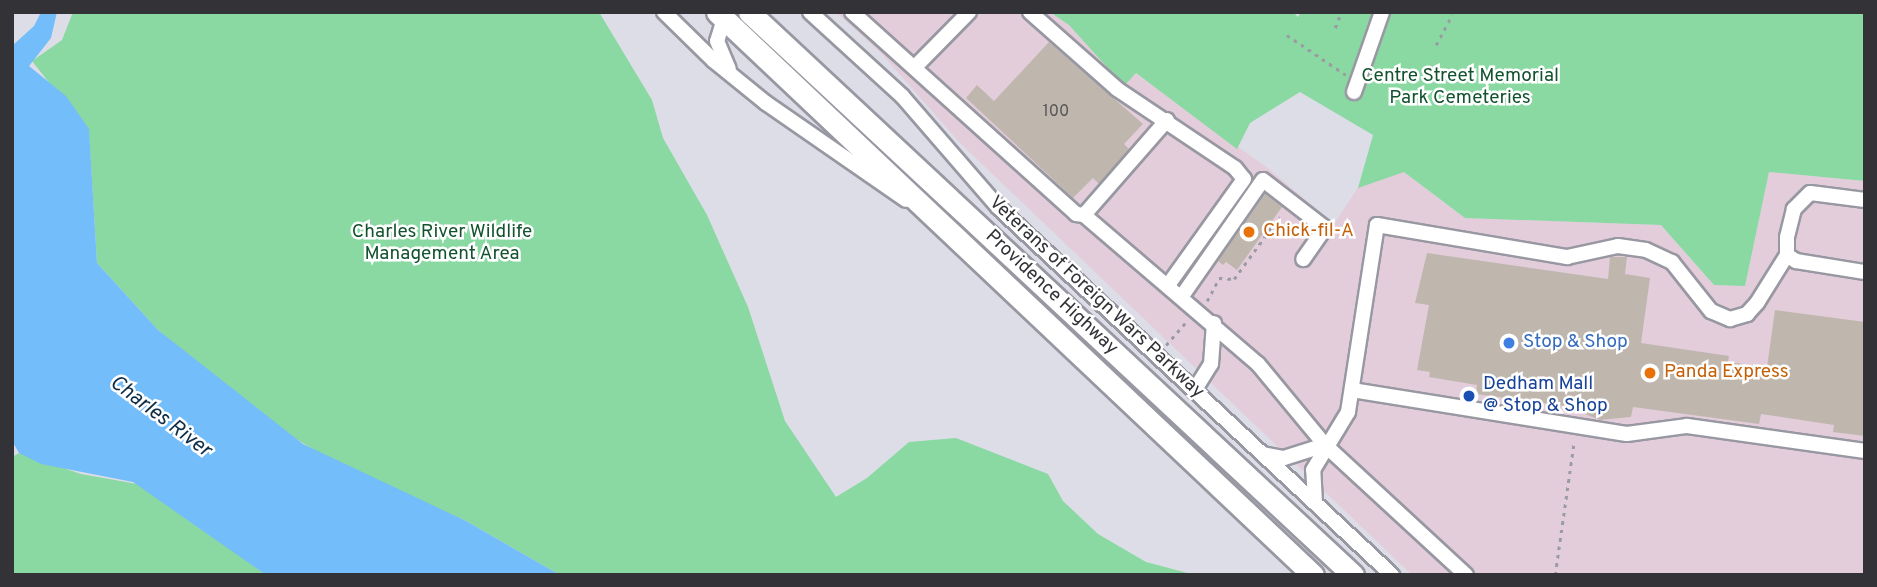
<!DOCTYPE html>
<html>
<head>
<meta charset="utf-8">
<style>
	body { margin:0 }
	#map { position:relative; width:1877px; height:587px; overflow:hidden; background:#dddde8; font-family:Overpass,sans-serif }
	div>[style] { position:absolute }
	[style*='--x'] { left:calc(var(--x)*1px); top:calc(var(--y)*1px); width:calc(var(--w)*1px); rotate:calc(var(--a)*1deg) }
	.commercial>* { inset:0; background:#e3cdda }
	.green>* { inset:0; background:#8ad8a2 }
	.water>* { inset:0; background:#73bdfb }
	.building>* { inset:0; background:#bfb7ae }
	.path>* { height:2.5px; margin-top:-1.25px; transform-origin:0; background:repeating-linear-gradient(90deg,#9b9ba4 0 3.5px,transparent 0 8.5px) }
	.roads { filter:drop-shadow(2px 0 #9898a2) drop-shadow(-2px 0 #9898a2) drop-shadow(0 2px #9898a2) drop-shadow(0 -2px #9898a2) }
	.minor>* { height:14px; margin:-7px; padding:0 7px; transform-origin:7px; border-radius:7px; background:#fff }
	.highway>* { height:21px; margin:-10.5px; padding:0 10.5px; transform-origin:10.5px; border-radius:10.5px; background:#fff }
	.dots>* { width:19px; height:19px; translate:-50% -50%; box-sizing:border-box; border:4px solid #fff; border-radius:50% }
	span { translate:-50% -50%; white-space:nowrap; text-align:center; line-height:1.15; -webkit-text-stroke:5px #fff; paint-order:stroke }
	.number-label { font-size:16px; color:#565355 }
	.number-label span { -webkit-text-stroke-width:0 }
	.park-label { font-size:19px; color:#13522e }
	.food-label { font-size:19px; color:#c56008 }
	.left { translate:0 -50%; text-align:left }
	.street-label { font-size:19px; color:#333237 }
	.shop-label { font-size:19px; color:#366cbe }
	.transit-label { font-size:19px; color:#164399 }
	.water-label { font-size:21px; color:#0e2e47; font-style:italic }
	.frame { position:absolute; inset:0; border:14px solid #333237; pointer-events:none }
</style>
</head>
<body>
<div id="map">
	<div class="commercial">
		<i style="clip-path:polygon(836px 12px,1050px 12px,1069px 25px,1124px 85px,1135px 73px,1269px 169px,1334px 224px,1380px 154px,1465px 218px,1661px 225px,1714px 285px,1745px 286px,1769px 172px,1865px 181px,1865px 575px,1412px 575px,960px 143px,881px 53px)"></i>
	</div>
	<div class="green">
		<i style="clip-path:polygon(73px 12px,599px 12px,652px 100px,663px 138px,707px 215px,748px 307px,785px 421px,836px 497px,867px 478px,909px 442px,956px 438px,1048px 474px,1063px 501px,1098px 534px,1146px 562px,1195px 575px,560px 575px,466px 521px,341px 466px,236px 403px,211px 375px,158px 330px,97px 263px,89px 133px,32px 61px,62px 40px)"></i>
		<i style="clip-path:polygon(1050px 12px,1293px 12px,1298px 17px,1301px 12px,1865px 12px,1865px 181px,1769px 172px,1745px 286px,1714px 285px,1661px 225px,1465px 218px,1404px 172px,1358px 188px,1373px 135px,1300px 92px,1250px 123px,1237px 149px,1136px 73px,1124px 86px,1069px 25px)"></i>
		<i style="clip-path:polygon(19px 453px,81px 474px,143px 485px,266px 575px,12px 575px,12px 457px)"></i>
	</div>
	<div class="water">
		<i style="clip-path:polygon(41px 12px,57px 12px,51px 38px,29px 66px,66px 96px,89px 129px,97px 263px,158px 330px,303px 444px,466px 521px,560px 575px,266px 575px,133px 482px,41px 464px,19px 453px,12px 441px,12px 46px,34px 26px)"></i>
	</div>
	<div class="building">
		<i style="clip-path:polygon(1049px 42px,1143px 124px,1124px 144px,1129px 149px,1099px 184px,1093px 178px,1073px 198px,966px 98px,977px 85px,994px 101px)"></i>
		<i style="clip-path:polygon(1265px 194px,1282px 207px,1237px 270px,1226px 262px,1223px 265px,1218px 261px)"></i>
		<i style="clip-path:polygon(1427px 253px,1608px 279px,1610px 257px,1627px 257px,1625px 274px,1650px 278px,1641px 343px,1729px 356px,1728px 362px,1767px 367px,1775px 310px,1865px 322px,1865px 436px,1833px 432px,1834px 425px,1761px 414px,1759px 424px,1633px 407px,1631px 417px,1600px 420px,1565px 406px,1476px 394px,1477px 385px,1429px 377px,1430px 372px,1417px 370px,1429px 305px,1415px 303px)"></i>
	</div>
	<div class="path">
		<i style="--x:1447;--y:12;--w:6;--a:0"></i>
		<i style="--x:1335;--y:28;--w:17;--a:-69"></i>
		<i style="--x:1287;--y:35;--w:71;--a:34.1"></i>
		<i style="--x:1436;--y:45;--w:34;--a:-62"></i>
		<i style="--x:1207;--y:301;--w:26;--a:-62"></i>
		<i style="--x:1219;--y:278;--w:15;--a:4"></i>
		<i style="--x:1234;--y:279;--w:77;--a:-54"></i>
		<i style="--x:1166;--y:345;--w:32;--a:-49"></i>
		<i style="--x:1555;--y:575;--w:135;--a:-81.9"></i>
	</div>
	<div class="roads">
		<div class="minor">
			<i style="--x:664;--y:12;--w:69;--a:44.4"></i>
			<i style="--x:713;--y:60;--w:68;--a:39.1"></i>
			<i style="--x:766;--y:103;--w:170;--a:34.7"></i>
			<i style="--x:726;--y:12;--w:30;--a:107"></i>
			<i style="--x:717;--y:41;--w:30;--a:67"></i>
			<i style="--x:810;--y:12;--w:125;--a:42.4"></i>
			<i style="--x:902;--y:96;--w:148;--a:49.1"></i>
			<i style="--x:999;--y:208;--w:538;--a:43.04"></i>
			<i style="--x:852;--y:12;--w:302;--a:42"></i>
			<i style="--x:1076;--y:214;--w:8;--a:7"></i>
			<i style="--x:1084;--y:215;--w:126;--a:-48.9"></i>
			<i style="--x:1030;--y:12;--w:116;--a:41.5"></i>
			<i style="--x:1117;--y:89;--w:142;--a:33.8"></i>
			<i style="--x:1235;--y:168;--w:14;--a:51"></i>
			<i style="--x:1244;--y:179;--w:130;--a:125.6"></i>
			<i style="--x:915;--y:67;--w:77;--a:-45.5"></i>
			<i style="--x:1354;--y:92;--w:85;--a:-70.7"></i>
			<i style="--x:1865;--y:200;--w:55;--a:-172.7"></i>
			<i style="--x:1810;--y:193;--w:23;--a:135"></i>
			<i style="--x:1794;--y:209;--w:29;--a:104"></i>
			<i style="--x:1787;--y:237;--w:18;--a:90"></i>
			<i style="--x:1787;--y:255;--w:11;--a:34"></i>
			<i style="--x:1796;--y:261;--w:70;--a:9.1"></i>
			<i style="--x:1084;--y:215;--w:229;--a:40.6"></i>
			<i style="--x:1258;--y:364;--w:105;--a:50.4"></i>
			<i style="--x:1325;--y:445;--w:192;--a:42.7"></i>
			<i style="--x:1182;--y:296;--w:141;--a:-55.1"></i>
			<i style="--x:1263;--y:180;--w:78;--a:37.7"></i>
			<i style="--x:1325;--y:228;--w:38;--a:125"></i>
			<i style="--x:1352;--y:390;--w:278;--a:9.1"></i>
			<i style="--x:1627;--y:434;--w:61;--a:-7.6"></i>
			<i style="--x:1687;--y:426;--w:180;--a:8"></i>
			<i style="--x:1194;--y:391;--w:32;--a:-58"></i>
			<i style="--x:1211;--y:364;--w:41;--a:-85.8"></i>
			<i style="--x:1263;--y:454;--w:21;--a:11"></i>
			<i style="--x:1284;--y:458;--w:43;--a:-17.6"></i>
			<i style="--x:1315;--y:503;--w:33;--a:-93"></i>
			<i style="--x:1313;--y:470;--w:68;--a:-58.9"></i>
			<i style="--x:1348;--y:412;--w:189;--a:-81.2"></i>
			<i style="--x:1377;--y:225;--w:193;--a:9.6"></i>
			<i style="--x:1567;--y:257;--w:52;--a:-12.2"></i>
			<i style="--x:1618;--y:246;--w:28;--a:8"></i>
			<i style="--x:1646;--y:250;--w:29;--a:25"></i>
			<i style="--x:1672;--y:262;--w:63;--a:51.5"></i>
			<i style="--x:1711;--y:311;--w:21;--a:23"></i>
			<i style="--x:1730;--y:319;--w:18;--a:-16"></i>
			<i style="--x:1747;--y:314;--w:15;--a:-48"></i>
			<i style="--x:1757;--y:303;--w:57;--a:-58"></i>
		</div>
		<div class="highway">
			<i style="--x:717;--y:12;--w:820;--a:43.37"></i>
			<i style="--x:749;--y:12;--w:826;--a:42.99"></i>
		</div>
	</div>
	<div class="dots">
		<i style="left:1249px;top:232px;background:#e8710a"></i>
		<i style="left:1509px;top:343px;background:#3f7fe0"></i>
		<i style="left:1650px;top:373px;background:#e8710a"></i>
		<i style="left:1469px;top:396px;background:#1a4fb4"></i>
	</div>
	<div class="number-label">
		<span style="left:1056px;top:112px">100</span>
	</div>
	<div class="park-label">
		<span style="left:1460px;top:88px">Centre Street Memorial<br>Park Cemeteries</span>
		<span style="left:442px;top:244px">Charles River Wildlife<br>Management Area</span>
	</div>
	<div class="food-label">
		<span class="left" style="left:1263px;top:232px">Chick-fil-A</span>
		<span class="left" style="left:1664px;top:373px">Panda Express</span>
	</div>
	<div class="street-label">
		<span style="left:1051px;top:293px;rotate:43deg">Providence Highway</span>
		<span style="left:1096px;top:298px;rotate:43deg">Veterans of Foreign Wars Parkway</span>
	</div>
	<div class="shop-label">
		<span class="left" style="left:1523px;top:343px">Stop &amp; Shop</span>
	</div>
	<div class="transit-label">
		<span class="left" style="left:1483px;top:396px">Dedham Mall<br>@ Stop &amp; Shop</span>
	</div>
	<div class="water-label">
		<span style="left:160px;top:417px;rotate:37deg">Charles River</span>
	</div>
	<div class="frame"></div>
</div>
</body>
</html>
